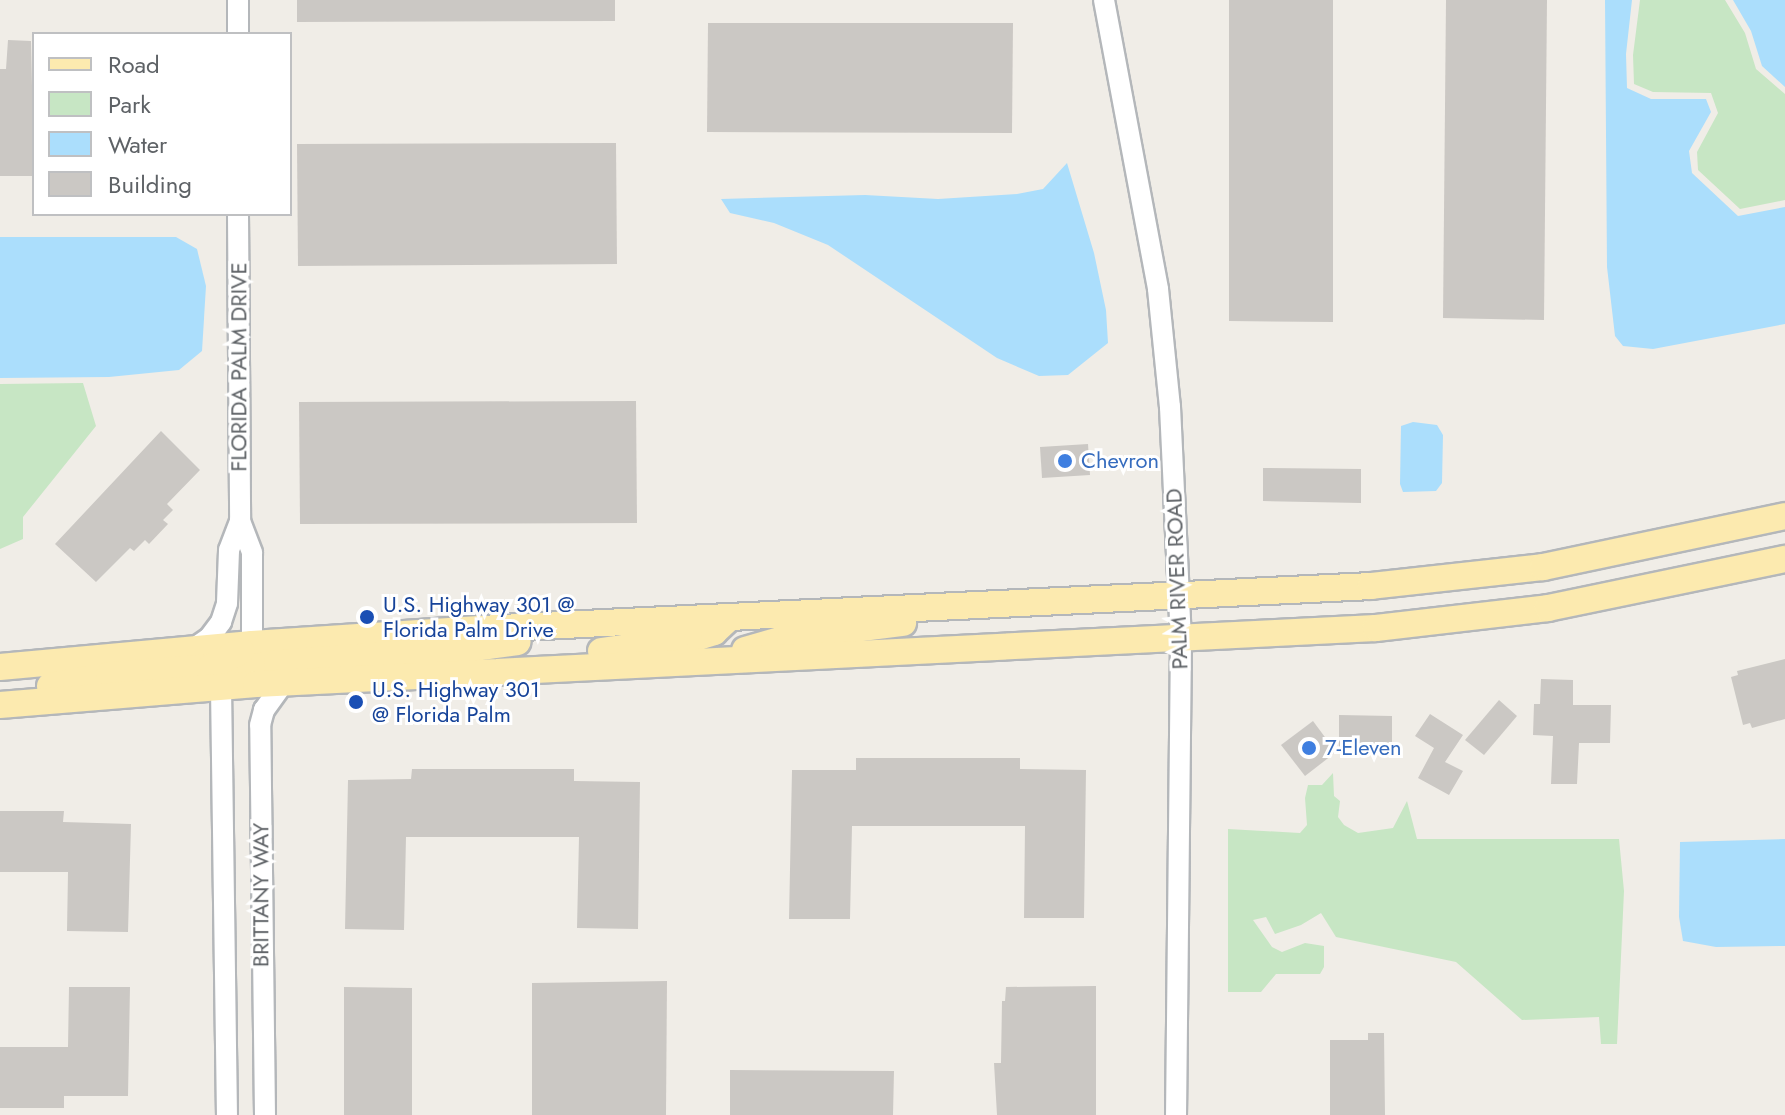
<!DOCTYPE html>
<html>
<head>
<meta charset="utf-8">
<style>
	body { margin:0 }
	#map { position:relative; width:1785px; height:1115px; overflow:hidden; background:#f0ede7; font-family:Jost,sans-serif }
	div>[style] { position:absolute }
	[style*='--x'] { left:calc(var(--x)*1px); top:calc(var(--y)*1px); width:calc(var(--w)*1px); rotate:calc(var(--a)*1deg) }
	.green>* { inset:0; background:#c7e6c4 }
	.water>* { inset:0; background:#abdefc }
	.building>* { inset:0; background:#cbc8c4 }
	.roads { filter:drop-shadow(2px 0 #b4b7ba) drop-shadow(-2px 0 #b4b7ba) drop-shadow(0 2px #b4b7ba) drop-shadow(0 -2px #b4b7ba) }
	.minor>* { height:20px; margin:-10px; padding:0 10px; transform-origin:10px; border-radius:10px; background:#fff }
	.major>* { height:26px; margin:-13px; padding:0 13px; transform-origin:13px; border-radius:13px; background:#fceaaf }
	.dots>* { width:22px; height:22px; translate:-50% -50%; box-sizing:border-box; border:4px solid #fff; border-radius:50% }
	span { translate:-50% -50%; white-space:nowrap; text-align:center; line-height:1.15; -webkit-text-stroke:6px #fff; paint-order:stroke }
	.street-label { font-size:22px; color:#5e6266 }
	.shop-label { font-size:22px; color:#366cbe }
	.left { translate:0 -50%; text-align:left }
	.transit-label { font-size:22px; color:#164399 }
	.legend { position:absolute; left:32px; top:32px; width:260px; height:184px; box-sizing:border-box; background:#fff; border:2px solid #bfc0c2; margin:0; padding:10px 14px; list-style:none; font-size:24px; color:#5e6266 }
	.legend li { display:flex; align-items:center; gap:16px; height:40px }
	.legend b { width:40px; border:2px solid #bfc0c2 }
</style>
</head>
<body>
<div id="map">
	<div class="green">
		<i style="clip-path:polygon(1640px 0,1725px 0,1745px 33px,1756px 69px,1785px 94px,1785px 200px,1740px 209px,1698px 170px,1697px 152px,1718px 113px,1711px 93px,1653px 92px,1634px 84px,1633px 55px)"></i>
		<i style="clip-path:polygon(83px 383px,96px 426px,23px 517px,23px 539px,0 549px,0 384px)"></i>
		<i style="clip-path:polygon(1333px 773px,1334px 796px,1340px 801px,1338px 817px,1344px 825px,1358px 833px,1393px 828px,1407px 801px,1417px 839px,1619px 839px,1624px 891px,1617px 1044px,1601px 1044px,1599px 1017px,1522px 1020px,1456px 962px,1336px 937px,1321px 913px,1301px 925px,1275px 934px,1266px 917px,1253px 920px,1272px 947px,1282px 952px,1305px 943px,1324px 946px,1324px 967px,1320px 974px,1276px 974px,1261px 992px,1228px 992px,1228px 829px,1300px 833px,1307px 825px,1305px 798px,1308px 785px,1322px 785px)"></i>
	</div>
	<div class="water">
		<i style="clip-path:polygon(1605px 0,1632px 0,1626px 54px,1627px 88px,1651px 99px,1706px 99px,1711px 112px,1689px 151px,1692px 173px,1738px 216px,1785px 207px,1785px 324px,1653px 349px,1623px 346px,1615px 336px,1607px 267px)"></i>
		<i style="clip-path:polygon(1733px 0,1785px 0,1785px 87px,1762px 66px,1751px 31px)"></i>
		<i style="clip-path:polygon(1067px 163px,1094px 253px,1106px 310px,1108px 343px,1068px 375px,1039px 376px,997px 358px,828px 245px,774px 223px,730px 213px,721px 199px,865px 195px,938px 199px,1017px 194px,1043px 189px)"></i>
		<i style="clip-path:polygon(0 237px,176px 237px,197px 249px,206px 286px,202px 351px,179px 370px,109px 377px,0 378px)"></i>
		<i style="clip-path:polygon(1413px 422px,1437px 425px,1443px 435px,1442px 483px,1436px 491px,1403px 492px,1400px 484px,1401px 426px)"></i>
		<i style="clip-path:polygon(1785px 839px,1785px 946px,1716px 947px,1683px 941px,1679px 917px,1680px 842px)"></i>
	</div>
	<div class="building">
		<i style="clip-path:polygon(297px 0,615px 0,615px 21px,297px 22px)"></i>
		<i style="clip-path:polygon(1229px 0,1333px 0,1333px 322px,1229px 321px)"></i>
		<i style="clip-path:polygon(1446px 0,1547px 0,1544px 320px,1443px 318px)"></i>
		<i style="clip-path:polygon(708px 23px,1013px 23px,1012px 133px,707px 132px)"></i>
		<i style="clip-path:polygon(8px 40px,31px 41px,34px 176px,0 176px,0 69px,6px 69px)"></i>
		<i style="clip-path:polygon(616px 143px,617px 264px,298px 266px,297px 144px)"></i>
		<i style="clip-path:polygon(636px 401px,637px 523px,300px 524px,299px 402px)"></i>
		<i style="clip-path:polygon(161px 431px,200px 470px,167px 504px,173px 510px,163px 520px,168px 524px,149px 544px,145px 540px,134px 551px,130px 548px,96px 582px,55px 544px)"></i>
		<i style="clip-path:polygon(1088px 444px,1090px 475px,1042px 478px,1040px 447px)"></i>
		<i style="clip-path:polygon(1263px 468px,1361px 469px,1361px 503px,1263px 501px)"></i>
		<i style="clip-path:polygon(1785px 659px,1785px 719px,1752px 728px,1750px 723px,1743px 725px,1731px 677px,1738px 675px,1737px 671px)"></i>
		<i style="clip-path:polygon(1541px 679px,1573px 680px,1573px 705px,1611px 705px,1610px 743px,1579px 743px,1577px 784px,1551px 784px,1553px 736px,1533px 735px,1534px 704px,1540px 704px)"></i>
		<i style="clip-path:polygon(1499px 700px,1517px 716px,1484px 755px,1465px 740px)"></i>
		<i style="clip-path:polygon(1430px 714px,1463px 735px,1445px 762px,1463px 771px,1449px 795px,1418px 778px,1434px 748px,1415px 736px)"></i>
		<i style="clip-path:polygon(1339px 715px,1392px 716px,1392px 753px,1339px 753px)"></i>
		<i style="clip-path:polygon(1313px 721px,1336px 752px,1305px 776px,1281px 745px)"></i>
		<i style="clip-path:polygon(856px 758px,1020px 758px,1020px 769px,1086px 770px,1084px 918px,1024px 918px,1025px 826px,852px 826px,850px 919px,789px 919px,792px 770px,856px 770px)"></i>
		<i style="clip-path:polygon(412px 769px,574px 769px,574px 781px,640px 782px,638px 929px,577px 928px,579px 837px,406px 837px,404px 930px,345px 929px,348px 780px,411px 779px)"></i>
		<i style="clip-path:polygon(0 811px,64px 811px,63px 822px,131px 824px,128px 932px,67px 931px,68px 872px,0 872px)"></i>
		<i style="clip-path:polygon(667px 981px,666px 1115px,532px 1115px,532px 983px)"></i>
		<i style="clip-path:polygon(1096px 986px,1096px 1115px,997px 1115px,994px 1063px,1001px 1063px,1002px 1001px,1005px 1001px,1006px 987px)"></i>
		<i style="clip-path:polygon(69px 987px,130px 987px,128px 1096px,64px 1096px,64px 1108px,0 1108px,0 1047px,68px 1047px)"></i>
		<i style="clip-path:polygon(344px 987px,412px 988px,412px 1115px,344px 1115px)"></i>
		<i style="clip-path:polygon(1368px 1033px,1384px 1033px,1385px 1115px,1330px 1115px,1330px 1040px,1368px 1040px)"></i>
		<i style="clip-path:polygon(730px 1070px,894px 1071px,893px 1115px,730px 1115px)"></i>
	</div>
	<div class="roads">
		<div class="minor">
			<i style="--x:238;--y:0;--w:34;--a:90"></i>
			<i style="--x:1104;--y:0;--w:294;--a:79.4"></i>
			<i style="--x:1158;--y:289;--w:119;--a:84.2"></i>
			<i style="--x:1170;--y:407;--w:233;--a:87.3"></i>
			<i style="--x:1181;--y:640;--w:475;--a:90.6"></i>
			<i style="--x:238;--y:214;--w:307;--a:89.6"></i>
			<i style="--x:240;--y:521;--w:34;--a:69"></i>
			<i style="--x:252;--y:553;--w:91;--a:90"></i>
			<i style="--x:193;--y:649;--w:19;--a:-35"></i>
			<i style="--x:209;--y:638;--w:20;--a:-53"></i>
			<i style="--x:221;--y:622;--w:20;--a:-72"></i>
			<i style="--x:227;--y:603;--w:53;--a:-87.8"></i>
			<i style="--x:229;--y:550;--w:31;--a:-69"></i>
			<i style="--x:221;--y:687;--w:428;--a:89.2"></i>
			<i style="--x:265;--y:1115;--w:390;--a:-90.7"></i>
			<i style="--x:260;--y:725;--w:16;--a:-75"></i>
			<i style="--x:264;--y:710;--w:34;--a:-54"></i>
		</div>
		<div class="major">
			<i style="--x:745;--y:650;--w:47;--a:-16.1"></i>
			<i style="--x:790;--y:637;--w:114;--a:-7.1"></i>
			<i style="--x:601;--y:651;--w:98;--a:-8.2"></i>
			<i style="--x:698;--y:637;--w:17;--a:-17"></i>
			<i style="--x:714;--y:632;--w:18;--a:-43"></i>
			<i style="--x:0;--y:667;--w:253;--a:-5.2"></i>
			<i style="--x:252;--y:644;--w:228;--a:-3.8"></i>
			<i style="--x:480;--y:629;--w:892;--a:-2.76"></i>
			<i style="--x:1371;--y:586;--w:173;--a:-6.3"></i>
			<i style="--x:1543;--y:567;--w:247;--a:-11.9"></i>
			<i style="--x:233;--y:678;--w:16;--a:-38"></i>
			<i style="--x:246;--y:668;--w:31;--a:-9"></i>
			<i style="--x:277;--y:663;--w:192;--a:-4.2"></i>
			<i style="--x:468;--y:649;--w:50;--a:-8"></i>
			<i style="--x:50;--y:686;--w:60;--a:-10.6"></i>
			<i style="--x:109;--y:675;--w:101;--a:-4.5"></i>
			<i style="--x:210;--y:667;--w:35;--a:-27"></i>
			<i style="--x:0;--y:705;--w:257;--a:-4.7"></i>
			<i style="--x:256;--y:684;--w:1121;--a:-2.86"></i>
			<i style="--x:1376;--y:628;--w:173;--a:-6.6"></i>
			<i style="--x:1548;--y:608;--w:242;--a:-11.7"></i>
		</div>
	</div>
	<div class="dots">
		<i style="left:1065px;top:461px;background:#3f7fe0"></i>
		<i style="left:367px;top:617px;background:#1a4fb4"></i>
		<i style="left:356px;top:702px;background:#1a4fb4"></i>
		<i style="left:1309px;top:748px;background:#3f7fe0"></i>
	</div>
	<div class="street-label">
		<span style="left:239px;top:367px;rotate:-90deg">FLORIDA PALM DRIVE</span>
		<span style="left:1177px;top:579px;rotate:-92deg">PALM RIVER ROAD</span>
		<span style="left:261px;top:895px;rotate:-90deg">BRITTANY WAY</span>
	</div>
	<div class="shop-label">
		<span class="left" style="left:1081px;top:461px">Chevron</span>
		<span class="left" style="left:1325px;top:748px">7-Eleven</span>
	</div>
	<div class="transit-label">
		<span class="left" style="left:383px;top:617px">U.S. Highway 301 @<br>Florida Palm Drive</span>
		<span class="left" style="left:372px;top:702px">U.S. Highway 301<br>@ Florida Palm</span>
	</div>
	<ul class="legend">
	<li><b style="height:10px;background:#fceaaf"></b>Road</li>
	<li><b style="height:22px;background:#c7e6c4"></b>Park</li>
	<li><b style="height:22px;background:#abdefc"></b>Water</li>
	<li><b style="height:22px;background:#cbc8c4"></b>Building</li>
	</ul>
</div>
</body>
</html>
